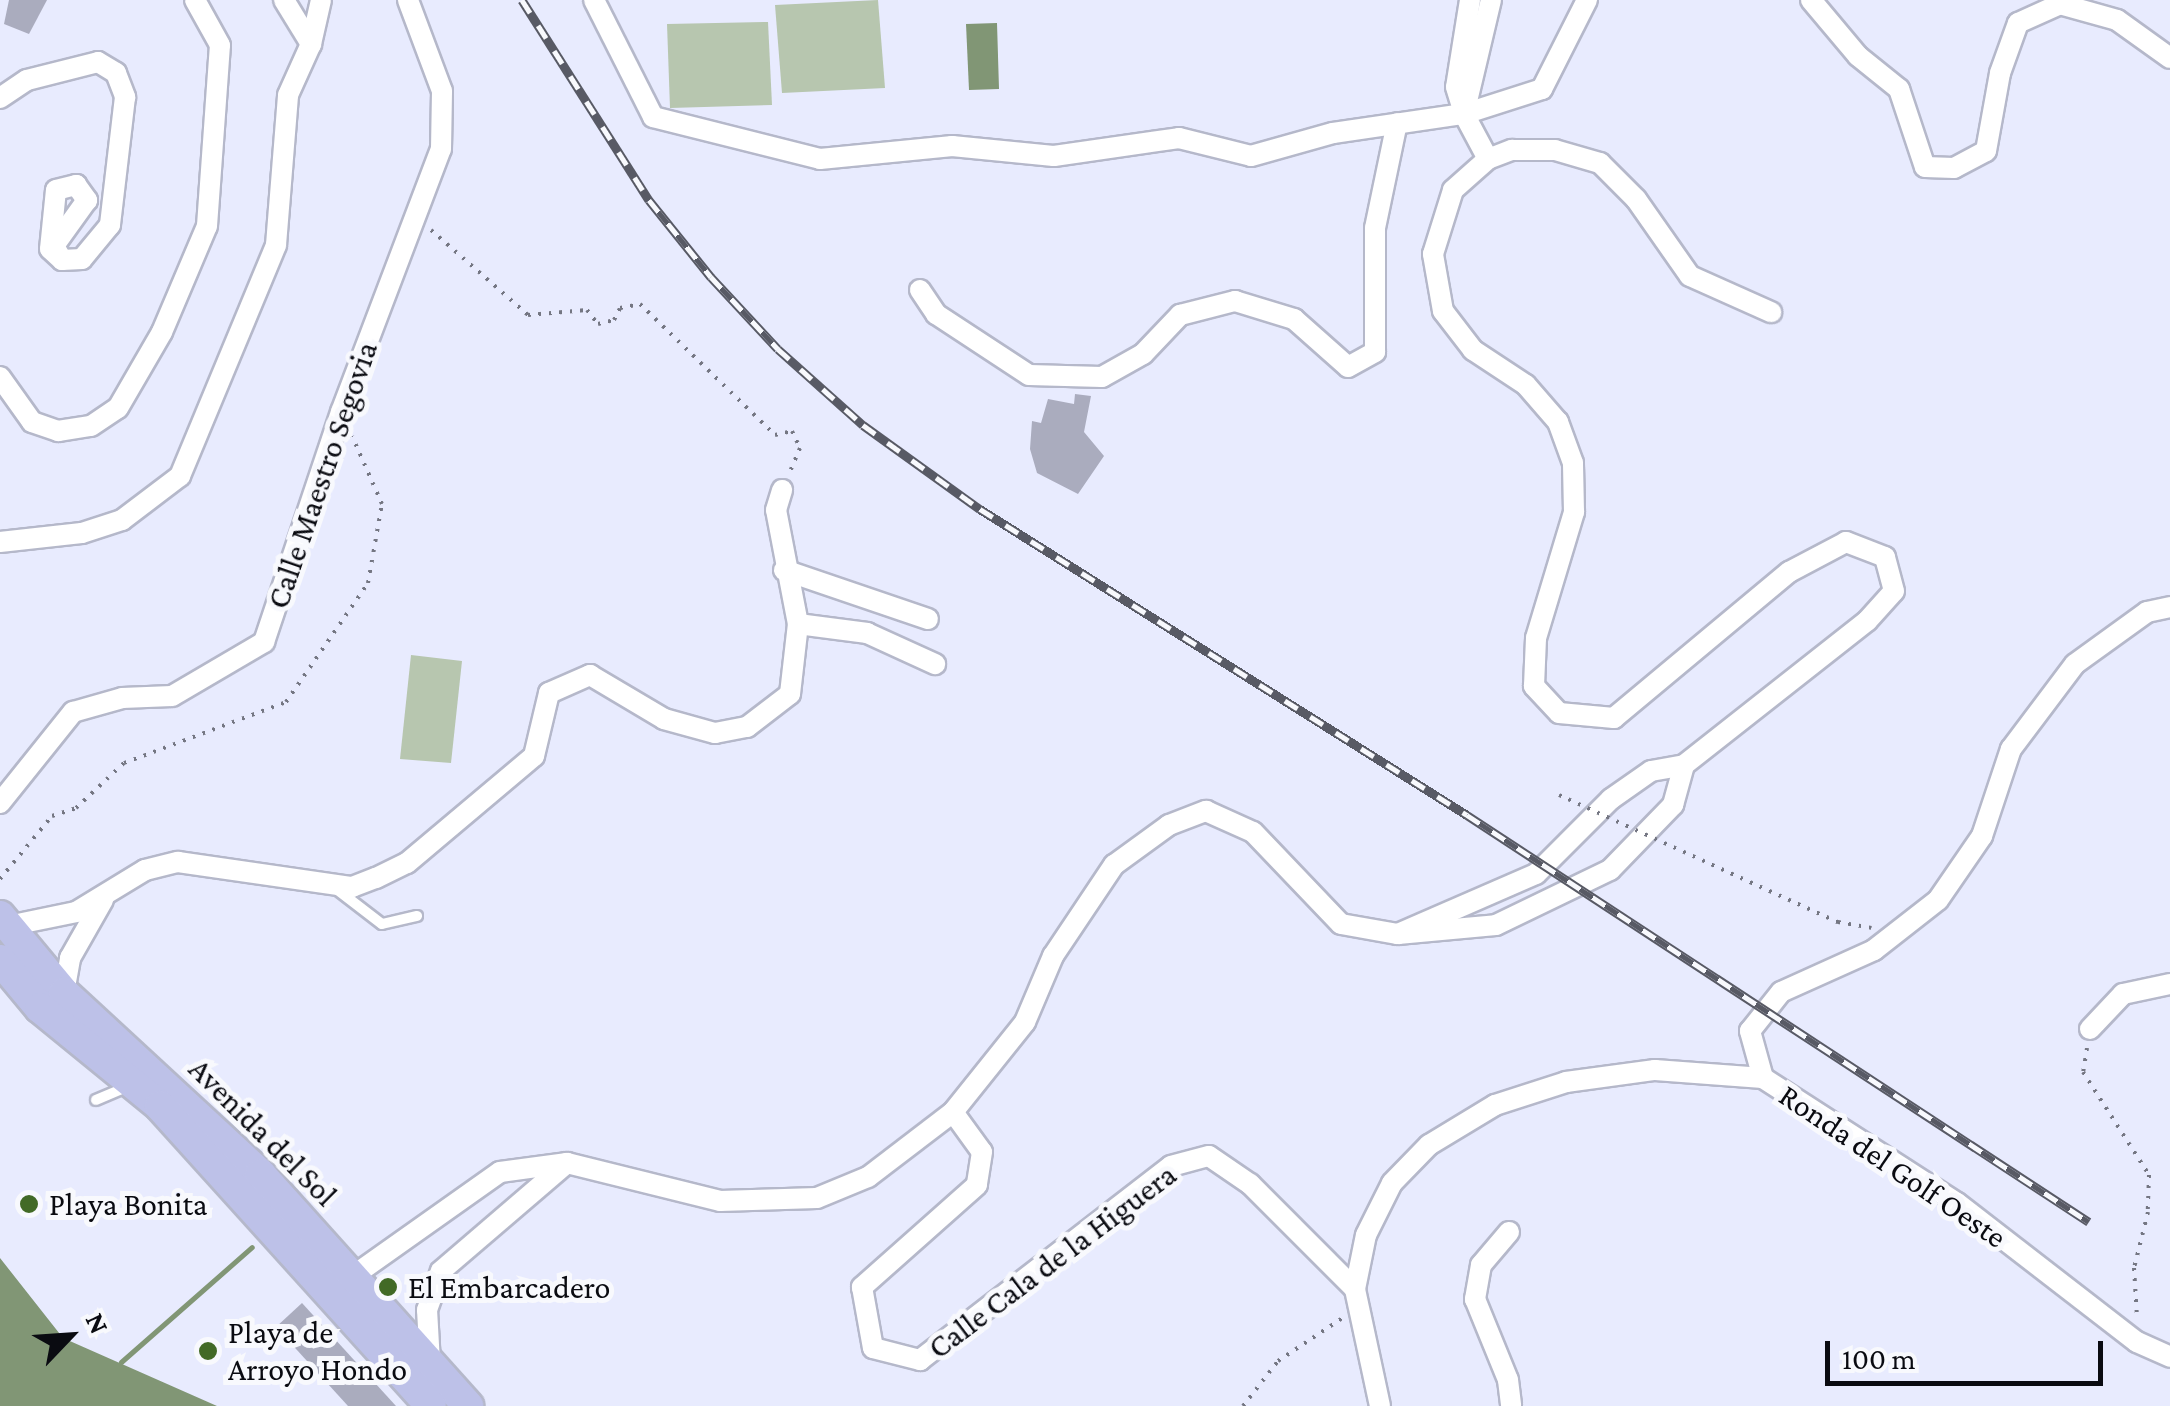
<!DOCTYPE html>
<html>
<head>
<meta charset="utf-8">
<style>
	body { margin:0 }
	#map { position:relative; width:2170px; height:1406px; overflow:hidden; background:#e8ebfe; font-family:"Crimson Pro",serif }
	div>[style] { position:absolute }
	[style*='--x'] { left:calc(var(--x)*1px); top:calc(var(--y)*1px); width:calc(var(--w)*1px); rotate:calc(var(--a)*1deg) }
	.green>* { inset:0; background:#b7c6af }
	.water>* { inset:0; background:#819675 }
	.stream>* { height:5px; margin:-2.5px; padding:0 2.5px; transform-origin:2.5px; border-radius:2.5px; background:#819675 }
	.building>* { inset:0; background:#aaacbe }
	.path>* { height:4px; margin-top:-2px; transform-origin:0; background:repeating-linear-gradient(90deg,#747682 0 2.5px,transparent 0 10.5px) }
	.roads { filter:drop-shadow(2px 0 #b5b8ca) drop-shadow(-2px 0 #b5b8ca) drop-shadow(0 2px #b5b8ca) drop-shadow(0 -2px #b5b8ca) }
	.service>* { height:10px; margin:-5px; padding:0 5px; transform-origin:5px; border-radius:5px; background:#fff }
	.minor>* { height:20px; margin:-10px; padding:0 10px; transform-origin:10px; border-radius:10px; background:#fff }
	.primary>* { height:30px; margin:-15px; padding:0 15px; transform-origin:15px; border-radius:15px; background:#bdc1e8 }
	.rail>* { height:9px; margin-top:-4.5px; transform-origin:0; background:repeating-linear-gradient(90deg,#f8f9fd 0 15px,#585a65 0 30px); box-sizing:border-box; border-block:2px solid #585a65 }
	.path-bridge>* { height:4px; margin-top:-2px; transform-origin:0; background:repeating-linear-gradient(90deg,#747682 0 2.5px,transparent 0 10.5px) }
	.dots>* { width:28px; height:28px; translate:-50% -50%; box-sizing:border-box; border:5px solid #f8f9fd; border-radius:50% }
	span { translate:-50% -50%; white-space:nowrap; text-align:center; line-height:1.15; -webkit-text-stroke:10px #f8f9fd; paint-order:stroke }
	.street-label { font-size:32px; color:#0a0b11 }
	.poi-label { font-size:32px; color:#0a0b11 }
	.left { translate:0 -50%; text-align:left }
	.north { position:absolute; left:20px; top:1286px; width:100px; height:100px; -webkit-text-stroke:8px #f8f9fd; paint-order:stroke; rotate:65deg; font-size:28px; font-weight:700; line-height:40px; text-align:center; color:#0a0b11 }
	.north::after { content:''; display:block; margin:auto; width:35px; height:45px; background:#0a0b11; clip-path:polygon(50% 0,100% 100%,50% 72%,0 100%) }
	.scale { position:absolute; left:1825px; top:1341px; width:278px; height:45px; box-sizing:border-box; border:5px solid #0a0b11; border-top:0; padding-left:12px; font-size:30px; line-height:35px; white-space:nowrap; color:#0a0b11; -webkit-text-stroke:8px #f8f9fd; paint-order:stroke }
</style>
</head>
<body>
<div id="map">
	<div class="green">
		<i style="clip-path:polygon(878px 0,885px 88px,782px 93px,775px 5px)"></i>
		<i style="clip-path:polygon(768px 22px,772px 105px,670px 108px,667px 24px)"></i>
		<i style="clip-path:polygon(411px 655px,462px 661px,451px 763px,400px 759px)"></i>
	</div>
	<div class="water">
		<i style="clip-path:polygon(997px 23px,999px 89px,969px 90px,966px 24px)"></i>
		<i style="clip-path:polygon(0 1258px,63px 1338px,217px 1406px,0 1406px)"></i>
	</div>
	<div class="stream">
		<i style="--x:121;--y:1362;--w:174;--a:-41.3"></i>
	</div>
	<div class="building">
		<i style="clip-path:polygon(9px 0,47px 0,29px 34px,4px 24px)"></i>
		<i style="clip-path:polygon(1075px 394px,1091px 396px,1084px 432px,1104px 456px,1078px 494px,1037px 473px,1030px 449px,1032px 421px,1041px 423px,1048px 399px,1074px 404px)"></i>
		<i style="clip-path:polygon(302px 1303px,396px 1406px,348px 1406px,276px 1327px)"></i>
	</div>
	<div class="path">
		<i style="--x:431;--y:230;--w:129;--a:41.2"></i>
		<i style="--x:528;--y:315;--w:59;--a:-4.8"></i>
		<i style="--x:587;--y:310;--w:18;--a:52"></i>
		<i style="--x:598;--y:324;--w:16;--a:-14"></i>
		<i style="--x:614;--y:320;--w:13;--a:-63"></i>
		<i style="--x:620;--y:308;--w:20;--a:-11"></i>
		<i style="--x:640;--y:304;--w:188;--a:44.1"></i>
		<i style="--x:775;--y:435;--w:17;--a:-13"></i>
		<i style="--x:792;--y:431;--w:19;--a:65"></i>
		<i style="--x:800;--y:448;--w:25;--a:113"></i>
		<i style="--x:0;--y:879;--w:82;--a:-50.5"></i>
		<i style="--x:52;--y:816;--w:25;--a:-18"></i>
		<i style="--x:76;--y:808;--w:66;--a:-43.2"></i>
		<i style="--x:124;--y:763;--w:173;--a:-20.6"></i>
		<i style="--x:286;--y:702;--w:145;--a:-55.4"></i>
		<i style="--x:368;--y:583;--w:80;--a:-80"></i>
		<i style="--x:382;--y:504;--w:74;--a:-113.8"></i>
		<i style="--x:2087;--y:1048;--w:24;--a:99"></i>
		<i style="--x:2083;--y:1072;--w:122;--a:57.3"></i>
		<i style="--x:2149;--y:1175;--w:37;--a:92"></i>
		<i style="--x:2148;--y:1212;--w:58;--a:104"></i>
		<i style="--x:2134;--y:1268;--w:49;--a:86.5"></i>
		<i style="--x:1243;--y:1406;--w:57;--a:-52.1"></i>
		<i style="--x:1278;--y:1361;--w:79;--a:-33.7"></i>
	</div>
	<div class="roads">
		<div class="service">
			<i style="--x:335;--y:888;--w:59;--a:37.5"></i>
			<i style="--x:382;--y:924;--w:36;--a:-13"></i>
			<i style="--x:96;--y:1100;--w:34;--a:-23"></i>
		</div>
		<div class="minor">
			<i style="--x:284;--y:0;--w:52;--a:58.5"></i>
			<i style="--x:594;--y:0;--w:131;--a:63.2"></i>
			<i style="--x:653;--y:117;--w:172;--a:14.1"></i>
			<i style="--x:820;--y:159;--w:133;--a:-5.6"></i>
			<i style="--x:952;--y:146;--w:102;--a:5.6"></i>
			<i style="--x:1054;--y:156;--w:126;--a:-8.2"></i>
			<i style="--x:1179;--y:138;--w:74;--a:14"></i>
			<i style="--x:1251;--y:156;--w:85;--a:-15.7"></i>
			<i style="--x:1333;--y:133;--w:132;--a:-8.3"></i>
			<i style="--x:1464;--y:114;--w:82;--a:-17.8"></i>
			<i style="--x:1542;--y:89;--w:100;--a:-63.2"></i>
			<i style="--x:1470;--y:0;--w:88;--a:99.1"></i>
			<i style="--x:1456;--y:87;--w:28;--a:73"></i>
			<i style="--x:1464;--y:114;--w:117;--a:-76.7"></i>
			<i style="--x:1811;--y:0;--w:73;--a:50"></i>
			<i style="--x:1858;--y:56;--w:53;--a:38.8"></i>
			<i style="--x:1899;--y:89;--w:82;--a:71.6"></i>
			<i style="--x:1925;--y:167;--w:29;--a:2"></i>
			<i style="--x:1954;--y:168;--w:36;--a:-28"></i>
			<i style="--x:1986;--y:151;--w:79;--a:-79.8"></i>
			<i style="--x:2000;--y:73;--w:53;--a:-70.2"></i>
			<i style="--x:2018;--y:23;--w:46;--a:-24.3"></i>
			<i style="--x:2060;--y:4;--w:59;--a:15.7"></i>
			<i style="--x:2117;--y:20;--w:65;--a:35.6"></i>
			<i style="--x:0;--y:98;--w:32;--a:-34"></i>
			<i style="--x:27;--y:80;--w:73;--a:-14.2"></i>
			<i style="--x:98;--y:62;--w:21;--a:31"></i>
			<i style="--x:116;--y:73;--w:26;--a:69"></i>
			<i style="--x:125;--y:97;--w:129;--a:96.7"></i>
			<i style="--x:110;--y:225;--w:44;--a:129.5"></i>
			<i style="--x:82;--y:259;--w:20;--a:177"></i>
			<i style="--x:62;--y:260;--w:16;--a:-137"></i>
			<i style="--x:50;--y:249;--w:59;--a:-84.2"></i>
			<i style="--x:56;--y:190;--w:21;--a:-14"></i>
			<i style="--x:76;--y:185;--w:19;--a:54"></i>
			<i style="--x:87;--y:200;--w:57;--a:125.7"></i>
			<i style="--x:54;--y:246;--w:16;--a:60"></i>
			<i style="--x:1464;--y:114;--w:51;--a:61.9"></i>
			<i style="--x:920;--y:290;--w:29;--a:56"></i>
			<i style="--x:936;--y:314;--w:111;--a:33.3"></i>
			<i style="--x:1029;--y:375;--w:73;--a:1.6"></i>
			<i style="--x:1102;--y:377;--w:47;--a:-29.3"></i>
			<i style="--x:1143;--y:354;--w:54;--a:-46.5"></i>
			<i style="--x:1180;--y:315;--w:57;--a:-14.3"></i>
			<i style="--x:1235;--y:301;--w:62;--a:17"></i>
			<i style="--x:1294;--y:319;--w:72;--a:41.6"></i>
			<i style="--x:1348;--y:367;--w:31;--a:-29"></i>
			<i style="--x:1375;--y:352;--w:124;--a:-90"></i>
			<i style="--x:1375;--y:228;--w:107;--a:-78.2"></i>
			<i style="--x:0;--y:377;--w:55;--a:54.6"></i>
			<i style="--x:32;--y:422;--w:28;--a:19"></i>
			<i style="--x:58;--y:431;--w:33;--a:-9"></i>
			<i style="--x:91;--y:426;--w:32;--a:-34"></i>
			<i style="--x:118;--y:408;--w:88;--a:-59.9"></i>
			<i style="--x:162;--y:332;--w:115;--a:-67"></i>
			<i style="--x:207;--y:226;--w:181;--a:-85.9"></i>
			<i style="--x:220;--y:45;--w:51;--a:-119.1"></i>
			<i style="--x:0;--y:542;--w:82;--a:-6.3"></i>
			<i style="--x:82;--y:533;--w:42;--a:-18"></i>
			<i style="--x:122;--y:520;--w:73;--a:-37.2"></i>
			<i style="--x:180;--y:476;--w:250;--a:-67.4"></i>
			<i style="--x:276;--y:245;--w:150;--a:-85.4"></i>
			<i style="--x:288;--y:95;--w:56;--a:-65.7"></i>
			<i style="--x:311;--y:44;--w:45;--a:-77.2"></i>
			<i style="--x:784;--y:570;--w:152;--a:18.8"></i>
			<i style="--x:798;--y:624;--w:70;--a:7.4"></i>
			<i style="--x:867;--y:633;--w:75;--a:24.5"></i>
			<i style="--x:0;--y:803;--w:117;--a:-51.3"></i>
			<i style="--x:73;--y:712;--w:51;--a:-15.9"></i>
			<i style="--x:122;--y:698;--w:50;--a:-2.3"></i>
			<i style="--x:172;--y:696;--w:107;--a:-30.4"></i>
			<i style="--x:264;--y:642;--w:243;--a:-71.5"></i>
			<i style="--x:341;--y:412;--w:281;--a:-69.2"></i>
			<i style="--x:441;--y:149;--w:58;--a:-89"></i>
			<i style="--x:442;--y:91;--w:97;--a:-110.5"></i>
			<i style="--x:8;--y:926;--w:69;--a:-11.6"></i>
			<i style="--x:76;--y:912;--w:81;--a:-31.3"></i>
			<i style="--x:145;--y:870;--w:34;--a:-14"></i>
			<i style="--x:178;--y:862;--w:176;--a:8.2"></i>
			<i style="--x:352;--y:887;--w:26;--a:-21"></i>
			<i style="--x:376;--y:878;--w:34;--a:-26"></i>
			<i style="--x:407;--y:863;--w:166;--a:-40.1"></i>
			<i style="--x:534;--y:756;--w:65;--a:-76.6"></i>
			<i style="--x:549;--y:693;--w:45;--a:-23.7"></i>
			<i style="--x:590;--y:675;--w:86;--a:30.7"></i>
			<i style="--x:664;--y:719;--w:53;--a:15.4"></i>
			<i style="--x:715;--y:733;--w:33;--a:-11"></i>
			<i style="--x:747;--y:727;--w:54;--a:-37.5"></i>
			<i style="--x:790;--y:694;--w:70;--a:-83.5"></i>
			<i style="--x:798;--y:624;--w:116;--a:-100.9"></i>
			<i style="--x:776;--y:510;--w:21;--a:-73"></i>
			<i style="--x:1398;--y:934;--w:150;--a:-23.5"></i>
			<i style="--x:1536;--y:874;--w:106;--a:-45"></i>
			<i style="--x:1611;--y:799;--w:49;--a:-35"></i>
			<i style="--x:1651;--y:771;--w:34;--a:-10"></i>
			<i style="--x:1684;--y:765;--w:233;--a:-38.2"></i>
			<i style="--x:1867;--y:621;--w:40;--a:-48"></i>
			<i style="--x:1894;--y:591;--w:35;--a:-105"></i>
			<i style="--x:1885;--y:557;--w:42;--a:-159"></i>
			<i style="--x:1846;--y:542;--w:64;--a:152.2"></i>
			<i style="--x:1789;--y:572;--w:228;--a:140.2"></i>
			<i style="--x:1614;--y:718;--w:55;--a:-174.8"></i>
			<i style="--x:1559;--y:713;--w:37;--a:-133"></i>
			<i style="--x:1534;--y:686;--w:48;--a:-87.6"></i>
			<i style="--x:1536;--y:638;--w:132;--a:-73.2"></i>
			<i style="--x:1574;--y:512;--w:49;--a:-91.2"></i>
			<i style="--x:1573;--y:463;--w:44;--a:-110.1"></i>
			<i style="--x:1558;--y:422;--w:49;--a:-130.9"></i>
			<i style="--x:1526;--y:385;--w:64;--a:-146.6"></i>
			<i style="--x:1473;--y:350;--w:49;--a:-127.6"></i>
			<i style="--x:1443;--y:311;--w:58;--a:-100"></i>
			<i style="--x:1433;--y:254;--w:67;--a:-72.6"></i>
			<i style="--x:1453;--y:190;--w:47;--a:-41.5"></i>
			<i style="--x:1488;--y:159;--w:26;--a:-21"></i>
			<i style="--x:1512;--y:150;--w:43;--a:0"></i>
			<i style="--x:1555;--y:150;--w:47;--a:16.1"></i>
			<i style="--x:1600;--y:163;--w:51;--a:45"></i>
			<i style="--x:1636;--y:199;--w:94;--a:55"></i>
			<i style="--x:1690;--y:276;--w:89;--a:24"></i>
			<i style="--x:64;--y:993;--w:36;--a:-80"></i>
			<i style="--x:70;--y:958;--w:67;--a:-60.4"></i>
			<i style="--x:2090;--y:1029;--w:48;--a:-46.7"></i>
			<i style="--x:2123;--y:994;--w:48;--a:-12"></i>
			<i style="--x:1763;--y:1078;--w:49;--a:-105.5"></i>
			<i style="--x:1750;--y:1031;--w:50;--a:-51.5"></i>
			<i style="--x:1781;--y:992;--w:102;--a:-24.3"></i>
			<i style="--x:1874;--y:950;--w:81;--a:-38"></i>
			<i style="--x:1938;--y:900;--w:78;--a:-55.5"></i>
			<i style="--x:1982;--y:836;--w:92;--a:-71.6"></i>
			<i style="--x:2011;--y:749;--w:106;--a:-53"></i>
			<i style="--x:2075;--y:664;--w:89;--a:-35.8"></i>
			<i style="--x:2147;--y:612;--w:24;--a:-12"></i>
			<i style="--x:1763;--y:1078;--w:231;--a:32.8"></i>
			<i style="--x:1957;--y:1203;--w:227;--a:37.7"></i>
			<i style="--x:2137;--y:1342;--w:36;--a:24"></i>
			<i style="--x:953;--y:1112;--w:49;--a:54.1"></i>
			<i style="--x:982;--y:1152;--w:33;--a:99"></i>
			<i style="--x:977;--y:1185;--w:154;--a:138.4"></i>
			<i style="--x:862;--y:1287;--w:62;--a:79.8"></i>
			<i style="--x:873;--y:1348;--w:49;--a:14.3"></i>
			<i style="--x:920;--y:1360;--w:317;--a:-37.7"></i>
			<i style="--x:1171;--y:1166;--w:39;--a:-15"></i>
			<i style="--x:1209;--y:1156;--w:50;--a:34.3"></i>
			<i style="--x:1250;--y:1184;--w:148;--a:45"></i>
			<i style="--x:1509;--y:1232;--w:43;--a:130.3"></i>
			<i style="--x:1481;--y:1265;--w:35;--a:100"></i>
			<i style="--x:1475;--y:1299;--w:87;--a:67.8"></i>
			<i style="--x:1508;--y:1380;--w:26;--a:83"></i>
			<i style="--x:353;--y:1276;--w:180;--a:-35.3"></i>
			<i style="--x:500;--y:1172;--w:68;--a:-7.7"></i>
			<i style="--x:567;--y:1163;--w:158;--a:13.9"></i>
			<i style="--x:720;--y:1201;--w:97;--a:-1.8"></i>
			<i style="--x:817;--y:1198;--w:55;--a:-22.4"></i>
			<i style="--x:868;--y:1177;--w:107;--a:-37.4"></i>
			<i style="--x:953;--y:1112;--w:115;--a:-51.3"></i>
			<i style="--x:1025;--y:1022;--w:72;--a:-67"></i>
			<i style="--x:1053;--y:956;--w:110;--a:-56.2"></i>
			<i style="--x:1114;--y:865;--w:68;--a:-36"></i>
			<i style="--x:1169;--y:825;--w:40;--a:-21"></i>
			<i style="--x:1206;--y:811;--w:51;--a:24.1"></i>
			<i style="--x:1253;--y:832;--w:127;--a:46.3"></i>
			<i style="--x:1341;--y:924;--w:58;--a:10"></i>
			<i style="--x:1398;--y:934;--w:98;--a:-5.2"></i>
			<i style="--x:1496;--y:925;--w:127;--a:-25.8"></i>
			<i style="--x:1610;--y:870;--w:91;--a:-45.9"></i>
			<i style="--x:1673;--y:805;--w:41;--a:-74.6"></i>
			<i style="--x:430;--y:1363;--w:53;--a:-93.2"></i>
			<i style="--x:427;--y:1310;--w:41;--a:-70.3"></i>
			<i style="--x:441;--y:1271;--w:166;--a:-40.6"></i>
			<i style="--x:1380;--y:1406;--w:120;--a:-102.1"></i>
			<i style="--x:1355;--y:1289;--w:55;--a:-78.5"></i>
			<i style="--x:1366;--y:1235;--w:58;--a:-63.4"></i>
			<i style="--x:1392;--y:1183;--w:53;--a:-45.8"></i>
			<i style="--x:1429;--y:1145;--w:77;--a:-31.2"></i>
			<i style="--x:1495;--y:1105;--w:75;--a:-17.9"></i>
			<i style="--x:1566;--y:1082;--w:90;--a:-7.7"></i>
			<i style="--x:1655;--y:1070;--w:108;--a:4.2"></i>
		</div>
		<div class="primary">
			<i style="--x:0;--y:916;--w:100;--a:50.3"></i>
			<i style="--x:64;--y:993;--w:267;--a:42.7"></i>
			<i style="--x:260;--y:1174;--w:312;--a:48.1"></i>
			<i style="--x:0;--y:960;--w:62;--a:50.2"></i>
			<i style="--x:40;--y:1008;--w:155;--a:39.2"></i>
			<i style="--x:160;--y:1106;--w:404;--a:47.9"></i>
		</div>
	</div>
	<div class="rail">
		<i style="--x:522;--y:0;--w:237;--a:57.6"></i>
		<i style="--x:649;--y:200;--w:99;--a:51.2"></i>
		<i style="--x:711;--y:277;--w:98;--a:47.1"></i>
		<i style="--x:778;--y:349;--w:114;--a:41.8"></i>
		<i style="--x:863;--y:425;--w:144;--a:35.7"></i>
		<i style="--x:980;--y:509;--w:575;--a:32.14"></i>
		<i style="--x:1467;--y:815;--w:743;--a:33.2"></i>
	</div>
	<div class="path-bridge">
		<i style="--x:1559;--y:795;--w:307;--a:24.5"></i>
		<i style="--x:1838;--y:922;--w:34;--a:10"></i>
	</div>
	<div class="dots">
		<i style="left:29px;top:1204px;background:#426a26"></i>
		<i style="left:388px;top:1287px;background:#426a26"></i>
		<i style="left:208px;top:1351px;background:#426a26"></i>
	</div>
	<div class="street-label">
		<span style="left:322px;top:475px;rotate:-71deg">Calle Maestro Segovia</span>
		<span style="left:263px;top:1132px;rotate:45deg">Avenida del Sol</span>
		<span style="left:1893px;top:1166px;rotate:34deg">Ronda del Golf Oeste</span>
		<span style="left:1052px;top:1261px;rotate:-37deg">Calle Cala de la Higuera</span>
	</div>
	<div class="poi-label">
		<span class="left" style="left:49px;top:1204px">Playa Bonita</span>
		<span class="left" style="left:408px;top:1287px">El Embarcadero</span>
		<span class="left" style="left:228px;top:1351px">Playa de<br>Arroyo Hondo</span>
	</div>
	<div class="north">N</div>
	<div class="scale">100 m</div>
</div>
</body>
</html>
